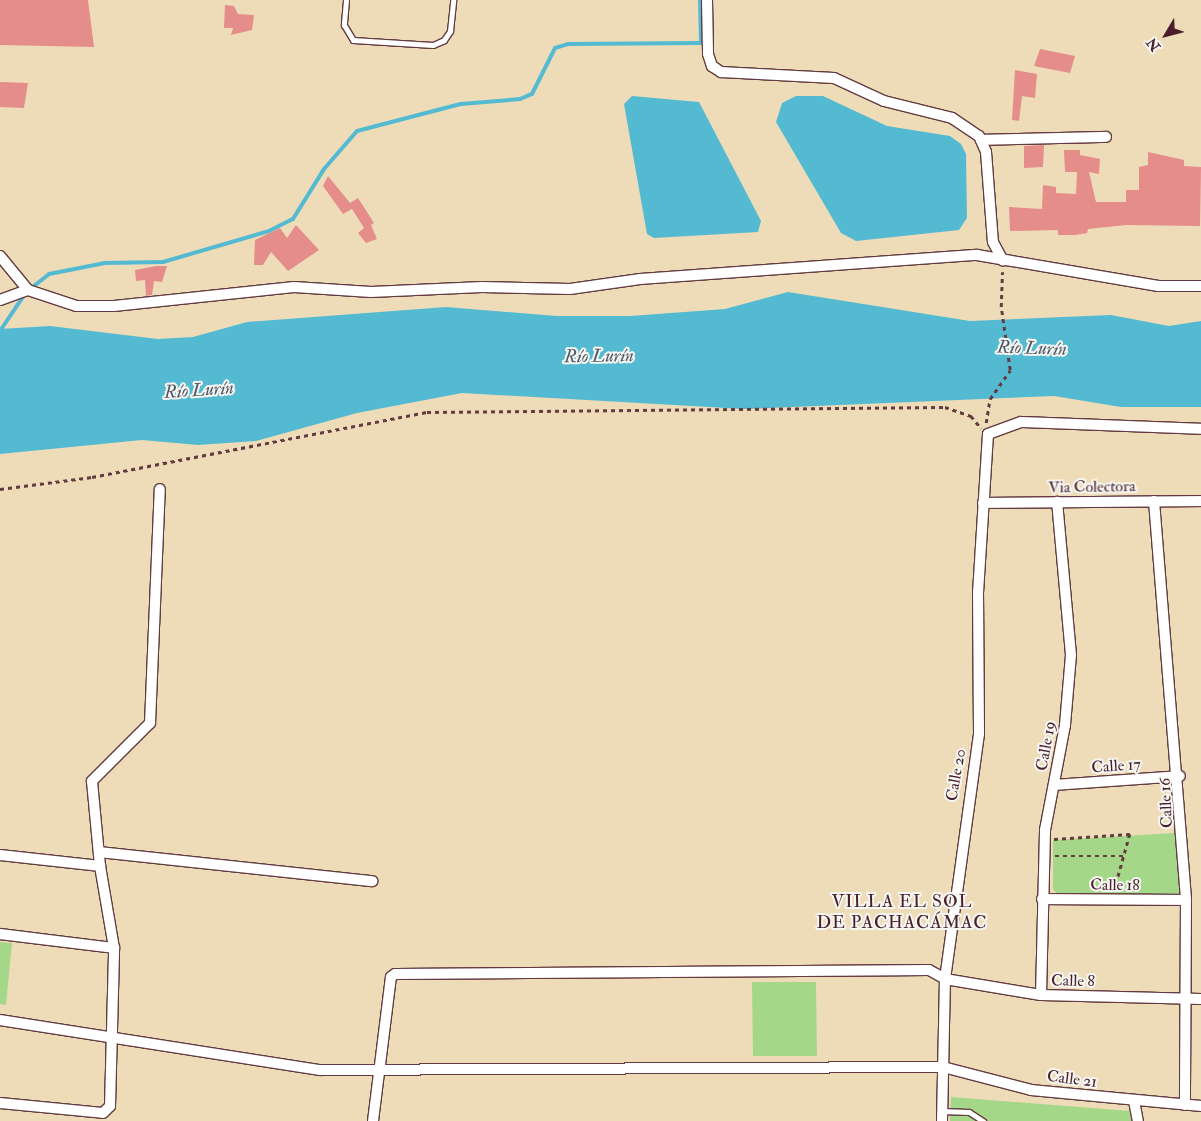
<!DOCTYPE html>
<html>
<head>
<meta charset="utf-8">
<style>
	body { margin:0 }
	#map { position:relative; width:1201px; height:1121px; overflow:hidden; background:#eedcb9; font-family:"IM FELL Double Pica",serif }
	div>[style] { position:absolute }
	[style*='--x'] { left:calc(var(--x)*1px); top:calc(var(--y)*1px); width:calc(var(--w)*1px); rotate:calc(var(--a)*1deg) }
	.green>* { inset:0; background:#a4d888 }
	.water>* { inset:0; background:#54bad2 }
	.stream>* { height:4px; margin:-2px; padding:0 2px; transform-origin:2px; border-radius:2px; background:#54bad2 }
	.building>* { inset:0; background:#e48d8a }
	.path>* { height:2.5px; margin-top:-1.25px; transform-origin:0; background:repeating-linear-gradient(90deg,#633b40 0 4px,transparent 0 8px) }
	.roads { filter:drop-shadow(1px 0 #633b40) drop-shadow(-1px 0 #633b40) drop-shadow(0 1px #633b40) drop-shadow(0 -1px #633b40) }
	.lane>* { height:5px; margin:-2.5px; padding:0 2.5px; transform-origin:2.5px; border-radius:2.5px; background:#fff }
	.street>* { height:10px; margin:-5px; padding:0 5px; transform-origin:5px; border-radius:5px; background:#fff }
	span { translate:-50% -50%; white-space:nowrap; text-align:center; line-height:1.15; -webkit-text-stroke:4px #f6f6f2; paint-order:stroke }
	.street-label { font-size:16px; color:#4a1f2b }
	.water-label { font-size:18px; color:#4e5565; font-style:italic }
	.neighbourhood-label { font-size:18px; color:#4a1f2b; letter-spacing:1px }
	.north { position:absolute; left:1141px; top:10px; width:50px; height:50px; -webkit-text-stroke:4px #f6f6f2; paint-order:stroke; rotate:233deg; font-size:14px; font-weight:700; line-height:20px; text-align:center; color:#4a1f2b }
	.north::after { content:''; display:block; margin:auto; width:18px; height:22px; background:#4a1f2b; clip-path:polygon(50% 0,100% 100%,50% 72%,0 100%) }
</style>
</head>
<body>
<div id="map">
	<div class="green">
		<i style="clip-path:polygon(1175px 833px,1180px 893px,1175px 898px,1057px 894px,1053px 889px,1053px 840px)"></i>
		<i style="clip-path:polygon(0 942px,12px 943px,6px 1005px,0 1004px)"></i>
		<i style="clip-path:polygon(752px 982px,816px 982px,817px 1056px,753px 1056px)"></i>
		<i style="clip-path:polygon(951px 1097px,1130px 1111px,1132px 1121px,950px 1121px)"></i>
	</div>
	<div class="water">
		<i style="clip-path:polygon(632px 96px,699px 102px,761px 221px,758px 232px,654px 238px,647px 234px,624px 104px)"></i>
		<i style="clip-path:polygon(796px 96px,823px 96px,887px 126px,950px 136px,961px 144px,966px 154px,967px 218px,959px 230px,856px 241px,841px 233px,776px 122px,782px 103px)"></i>
		<i style="clip-path:polygon(788px 292px,970px 321px,1111px 315px,1169px 326px,1201px 321px,1201px 407px,1121px 407px,1054px 396px,744px 409px,462px 393px,357px 413px,256px 441px,198px 445px,142px 440px,0 454px,0 329px,50px 326px,158px 339px,193px 337px,247px 322px,446px 307px,557px 316px,630px 316px,725px 309px)"></i>
	</div>
	<div class="stream">
		<i style="--x:30;--y:289;--w:24;--a:-38"></i>
		<i style="--x:49;--y:274;--w:57;--a:-11.1"></i>
		<i style="--x:105;--y:263;--w:58;--a:-1"></i>
		<i style="--x:163;--y:262;--w:110;--a:-16.3"></i>
		<i style="--x:269;--y:231;--w:27;--a:-27"></i>
		<i style="--x:293;--y:219;--w:59;--a:-58.2"></i>
		<i style="--x:324;--y:169;--w:50;--a:-49"></i>
		<i style="--x:357;--y:131;--w:107;--a:-14.6"></i>
		<i style="--x:461;--y:104;--w:59;--a:-4.8"></i>
		<i style="--x:520;--y:99;--w:13;--a:-23"></i>
		<i style="--x:532;--y:94;--w:51;--a:-63.4"></i>
		<i style="--x:555;--y:48;--w:14;--a:-17"></i>
		<i style="--x:568;--y:44;--w:133;--a:-0.4"></i>
		<i style="--x:701;--y:43;--w:43;--a:-91.3"></i>
		<i style="--x:0;--y:331;--w:45;--a:-56"></i>
	</div>
	<div class="building">
		<i style="clip-path:polygon(0 0,88px 0,94px 47px,0 45px)"></i>
		<i style="clip-path:polygon(225px 5px,234px 6px,238px 14px,254px 15px,252px 30px,231px 35px,233px 28px,224px 28px)"></i>
		<i style="clip-path:polygon(1040px 49px,1075px 56px,1070px 73px,1034px 66px)"></i>
		<i style="clip-path:polygon(1015px 70px,1037px 74px,1035px 98px,1022px 96px,1019px 121px,1012px 120px)"></i>
		<i style="clip-path:polygon(0 82px,28px 83px,24px 108px,0 107px)"></i>
		<i style="clip-path:polygon(1044px 145px,1043px 167px,1024px 168px,1024px 146px)"></i>
		<i style="clip-path:polygon(1064px 150px,1080px 150px,1080px 155px,1100px 159px,1099px 174px,1089px 172px,1096px 202px,1126px 202px,1126px 190px,1139px 190px,1139px 167px,1148px 165px,1148px 152px,1184px 160px,1184px 166px,1201px 167px,1200px 226px,1126px 225px,1088px 229px,1087px 233px,1075px 235px,1058px 235px,1058px 230px,1010px 231px,1009px 207px,1042px 209px,1043px 185px,1056px 187px,1056px 193px,1076px 194px,1077px 172px,1065px 172px)"></i>
		<i style="clip-path:polygon(328px 176px,350px 203px,358px 198px,374px 223px,371px 225px,377px 239px,366px 243px,358px 233px,364px 228px,352px 209px,343px 214px,323px 186px)"></i>
		<i style="clip-path:polygon(296px 225px,319px 250px,288px 271px,271px 252px,263px 265px,254px 265px,255px 240px,280px 228px,287px 238px)"></i>
		<i style="clip-path:polygon(156px 266px,167px 266px,162px 282px,154px 281px,152px 295px,146px 296px,145px 280px,136px 281px,135px 270px)"></i>
	</div>
	<div class="path">
		<i style="--x:986;--y:423;--w:24;--a:-81"></i>
		<i style="--x:990;--y:399;--w:35;--a:-55"></i>
		<i style="--x:1010;--y:370;--w:64;--a:-98.1"></i>
		<i style="--x:1001;--y:307;--w:35;--a:-88"></i>
		<i style="--x:0;--y:489;--w:93;--a:-7.4"></i>
		<i style="--x:92;--y:477;--w:341;--a:-11"></i>
		<i style="--x:427;--y:412;--w:518;--a:-0.55"></i>
		<i style="--x:945;--y:407;--w:28;--a:19"></i>
		<i style="--x:971;--y:416;--w:16;--a:50"></i>
		<i style="--x:1054;--y:839;--w:76;--a:-3.8"></i>
		<i style="--x:1130;--y:834;--w:56;--a:105.5"></i>
		<i style="--x:1055;--y:856;--w:69;--a:0"></i>
	</div>
	<div class="roads">
		<div class="lane">
			<i style="--x:346;--y:0;--w:25;--a:95"></i>
			<i style="--x:344;--y:25;--w:17;--a:59"></i>
			<i style="--x:353;--y:40;--w:80;--a:3.6"></i>
			<i style="--x:433;--y:45;--w:12;--a:-24"></i>
			<i style="--x:444;--y:40;--w:11;--a:-56"></i>
			<i style="--x:450;--y:31;--w:31;--a:-84"></i>
			<i style="--x:942;--y:1111;--w:27;--a:2"></i>
			<i style="--x:969;--y:1112;--w:17;--a:33"></i>
		</div>
		<div class="street">
			<i style="--x:707;--y:0;--w:54;--a:88.9"></i>
			<i style="--x:708;--y:54;--w:13;--a:72"></i>
			<i style="--x:712;--y:66;--w:11;--a:34"></i>
			<i style="--x:721;--y:72;--w:113;--a:3"></i>
			<i style="--x:834;--y:78;--w:55;--a:24.7"></i>
			<i style="--x:884;--y:101;--w:70;--a:14"></i>
			<i style="--x:952;--y:118;--w:32;--a:34"></i>
			<i style="--x:979;--y:136;--w:17;--a:66"></i>
			<i style="--x:986;--y:152;--w:90;--a:85.6"></i>
			<i style="--x:993;--y:242;--w:21;--a:62"></i>
			<i style="--x:981;--y:140;--w:125;--a:-1.4"></i>
			<i style="--x:0;--y:256;--w:44;--a:50.5"></i>
			<i style="--x:0;--y:300;--w:30;--a:-20"></i>
			<i style="--x:28;--y:290;--w:51;--a:18.4"></i>
			<i style="--x:76;--y:306;--w:38;--a:0"></i>
			<i style="--x:114;--y:306;--w:181;--a:-6"></i>
			<i style="--x:294;--y:287;--w:77;--a:3.7"></i>
			<i style="--x:371;--y:292;--w:111;--a:-2.6"></i>
			<i style="--x:482;--y:287;--w:88;--a:1.3"></i>
			<i style="--x:570;--y:289;--w:71;--a:-8.1"></i>
			<i style="--x:640;--y:279;--w:338;--a:-4.1"></i>
			<i style="--x:977;--y:255;--w:184;--a:9.7"></i>
			<i style="--x:1158;--y:286;--w:43;--a:0"></i>
			<i style="--x:1154;--y:501;--w:400;--a:85.4"></i>
			<i style="--x:1186;--y:900;--w:205;--a:90.3"></i>
			<i style="--x:983;--y:503;--w:218;--a:-0.5"></i>
			<i style="--x:1055;--y:785;--w:125;--a:-4.1"></i>
			<i style="--x:99;--y:852;--w:275;--a:6.1"></i>
			<i style="--x:0;--y:855;--w:101;--a:6.3"></i>
			<i style="--x:1042;--y:899;--w:144;--a:0.4"></i>
			<i style="--x:0;--y:934;--w:115;--a:7"></i>
			<i style="--x:1041;--y:995;--w:165;--a:-88.6"></i>
			<i style="--x:1045;--y:830;--w:107;--a:-79.2"></i>
			<i style="--x:1065;--y:725;--w:70;--a:-85.1"></i>
			<i style="--x:1071;--y:655;--w:154;--a:-95.2"></i>
			<i style="--x:0;--y:1020;--w:324;--a:8.9"></i>
			<i style="--x:320;--y:1070;--w:623;--a:-0.28"></i>
			<i style="--x:943;--y:1067;--w:91;--a:14.6"></i>
			<i style="--x:1031;--y:1090;--w:171;--a:5.4"></i>
			<i style="--x:1134;--y:1101;--w:20;--a:79"></i>
			<i style="--x:0;--y:1103;--w:103;--a:5.5"></i>
			<i style="--x:103;--y:1113;--w:10;--a:-45"></i>
			<i style="--x:110;--y:1106;--w:158;--a:-88.5"></i>
			<i style="--x:114;--y:948;--w:83;--a:-99.7"></i>
			<i style="--x:100;--y:866;--w:85;--a:-95.4"></i>
			<i style="--x:92;--y:781;--w:82;--a:-45"></i>
			<i style="--x:150;--y:723;--w:234;--a:-87.6"></i>
			<i style="--x:373;--y:1121;--w:145;--a:-82.9"></i>
			<i style="--x:391;--y:977;--w:5;--a:-37"></i>
			<i style="--x:395;--y:974;--w:534;--a:-0.43"></i>
			<i style="--x:929;--y:970;--w:18;--a:29"></i>
			<i style="--x:945;--y:979;--w:97;--a:9.5"></i>
			<i style="--x:1041;--y:995;--w:160;--a:1.4"></i>
			<i style="--x:942;--y:1121;--w:142;--a:-88.8"></i>
			<i style="--x:945;--y:979;--w:247;--a:-82.1"></i>
			<i style="--x:979;--y:734;--w:141;--a:-90.4"></i>
			<i style="--x:978;--y:593;--w:159;--a:-86.4"></i>
			<i style="--x:988;--y:434;--w:35;--a:-20"></i>
			<i style="--x:1021;--y:422;--w:180;--a:2.2"></i>
		</div>
	</div>
	<div class="street-label">
		<span style="left:1092px;top:487px;rotate:-1deg">Via Colectora</span>
		<span style="left:1046px;top:746px;rotate:-80deg">Calle 19</span>
		<span style="left:1116px;top:766px;rotate:-4deg">Calle 17</span>
		<span style="left:956px;top:775px;rotate:-80deg">Calle 20</span>
		<span style="left:1166px;top:803px;rotate:-93deg">Calle 16</span>
		<span style="left:1115px;top:885px">Calle 18</span>
		<span style="left:1073px;top:981px;rotate:1deg">Calle 8</span>
		<span style="left:1072px;top:1079px;rotate:7deg">Calle 21</span>
	</div>
	<div class="water-label">
		<span style="left:1032px;top:349px;rotate:2deg">Río Lurín</span>
		<span style="left:599px;top:357px;rotate:-1deg">Río Lurín</span>
		<span style="left:199px;top:391px;rotate:-4deg">Río Lurín</span>
	</div>
	<div class="neighbourhood-label">
		<span style="left:902px;top:913px">VILLA EL SOL<br>DE PACHACÁMAC</span>
	</div>
	<div class="north">N</div>
</div>
</body>
</html>
